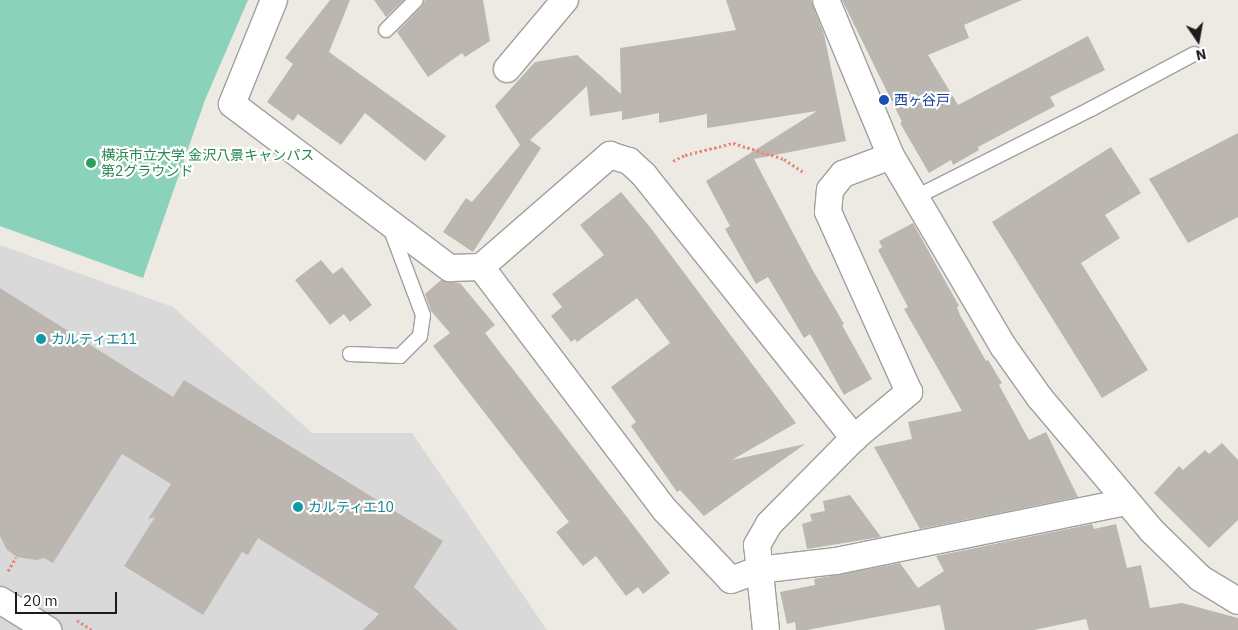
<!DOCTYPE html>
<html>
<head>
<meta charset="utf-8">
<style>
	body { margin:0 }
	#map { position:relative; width:1238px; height:630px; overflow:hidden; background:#eceae3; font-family:"IBM Plex Sans","Noto Sans JP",sans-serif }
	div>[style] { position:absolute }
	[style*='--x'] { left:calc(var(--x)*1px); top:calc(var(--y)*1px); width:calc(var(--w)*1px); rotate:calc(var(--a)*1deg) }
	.residential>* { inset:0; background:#dad9d9 }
	.pitch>* { inset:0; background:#8ad2b9 }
	.building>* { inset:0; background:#bcb6b1 }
	.path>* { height:3px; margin-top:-1.5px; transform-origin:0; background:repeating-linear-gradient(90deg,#e88879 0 2.5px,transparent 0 5px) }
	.roads { filter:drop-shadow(1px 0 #a0a0a0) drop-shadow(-1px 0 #a0a0a0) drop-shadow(0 1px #a0a0a0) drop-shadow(0 -1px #a0a0a0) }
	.lane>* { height:14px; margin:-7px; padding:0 7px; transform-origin:7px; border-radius:7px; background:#fff }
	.street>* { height:26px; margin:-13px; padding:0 13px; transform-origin:13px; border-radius:13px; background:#fff }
	.dots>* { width:14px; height:14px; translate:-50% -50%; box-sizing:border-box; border:2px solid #fff; border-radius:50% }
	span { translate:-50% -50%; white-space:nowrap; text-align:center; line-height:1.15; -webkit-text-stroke:4.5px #fff; paint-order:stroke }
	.transit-label { font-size:14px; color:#164399 }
	.left { translate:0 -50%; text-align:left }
	.leisure-label { font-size:14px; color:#27864d }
	.culture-label { font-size:14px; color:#0d838f }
	.north { position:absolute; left:1173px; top:15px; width:50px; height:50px; -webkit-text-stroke:4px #fff; paint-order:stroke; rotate:168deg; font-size:14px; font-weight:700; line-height:20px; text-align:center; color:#1c1c1c }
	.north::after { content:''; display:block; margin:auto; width:18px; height:22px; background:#1c1c1c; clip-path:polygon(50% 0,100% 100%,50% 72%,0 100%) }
	.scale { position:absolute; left:15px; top:592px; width:102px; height:22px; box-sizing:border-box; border:2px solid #1c1c1c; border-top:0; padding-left:6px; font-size:15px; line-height:18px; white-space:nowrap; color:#1c1c1c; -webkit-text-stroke:4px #fff; paint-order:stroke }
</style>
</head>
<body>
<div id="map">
	<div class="residential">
		<i style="clip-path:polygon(0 245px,173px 307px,312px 433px,412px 433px,547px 630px,0 630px)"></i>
	</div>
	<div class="pitch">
		<i style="clip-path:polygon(0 0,248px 0,205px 100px,143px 278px,0 226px)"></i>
	</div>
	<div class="building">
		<i style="clip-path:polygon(330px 0,350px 0,329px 52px,446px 136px,425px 161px,365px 113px,341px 145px,298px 114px,293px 121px,267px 102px,293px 64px,285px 58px)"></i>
		<i style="clip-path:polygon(374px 0,404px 0,386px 17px)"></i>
		<i style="clip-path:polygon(425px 0,483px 0,490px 41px,465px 57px,462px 53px,428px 77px,397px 32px,422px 6px)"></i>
		<i style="clip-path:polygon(726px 0,811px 0,824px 34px,846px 141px,754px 159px,812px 269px,844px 324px,842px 325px,872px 379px,844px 395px,810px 334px,804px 338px,768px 277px,756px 284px,725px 229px,730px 226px,706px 181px,817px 111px,707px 128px,707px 114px,659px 123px,659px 113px,622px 120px,622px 111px,590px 116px,587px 86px,530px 140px,541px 148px,473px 252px,443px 232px,466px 198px,472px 202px,520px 145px,495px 106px,535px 62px,577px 55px,621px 94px,620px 48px,736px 30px)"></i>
		<i style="clip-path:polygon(842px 0,1022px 0,964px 25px,969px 38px,928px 55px,958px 105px,1088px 36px,1105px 70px,1050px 97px,1055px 106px,978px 147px,979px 150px,953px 165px,951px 160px,929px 173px,900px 123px,902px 122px)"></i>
		<i style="clip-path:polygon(1238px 133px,1238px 217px,1188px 243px,1149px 179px)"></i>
		<i style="clip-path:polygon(1111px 147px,1141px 193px,1105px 215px,1120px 238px,1081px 263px,1148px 370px,1102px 398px,992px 222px)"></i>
		<i style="clip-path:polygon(621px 192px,650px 227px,796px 423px,732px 460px,805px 444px,704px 516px,680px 490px,677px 492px,631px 426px,636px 422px,611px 387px,670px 343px,637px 298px,577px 342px,575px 339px,571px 342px,551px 316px,562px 307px,552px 294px,604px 255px,580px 225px)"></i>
		<i style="clip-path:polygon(913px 223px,959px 306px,957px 307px,960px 315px,986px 361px,988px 360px,1002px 383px,999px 385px,1029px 440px,1046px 432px,1078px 497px,920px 529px,874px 447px,912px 439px,908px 422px,962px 411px,904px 309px,908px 307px,878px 250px,882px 247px,879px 241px)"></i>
		<i style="clip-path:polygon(321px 260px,333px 274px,342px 267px,372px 305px,350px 322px,344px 314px,330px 325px,295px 280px)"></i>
		<i style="clip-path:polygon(441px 280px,460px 283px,495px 325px,485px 333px,670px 573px,643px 594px,638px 587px,626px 596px,596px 556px,583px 566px,556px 532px,569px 522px,433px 346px,450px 333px,431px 311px,425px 294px)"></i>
		<i style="clip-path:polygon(0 288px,173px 397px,184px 380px,443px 541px,414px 587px,458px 630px,363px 630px,379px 614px,258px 538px,248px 555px,242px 552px,203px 615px,124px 566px,155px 517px,148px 519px,171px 484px,122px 454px,53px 563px,44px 558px,36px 560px,17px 557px,7px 550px,0 536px)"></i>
		<i style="clip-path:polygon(1222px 443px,1238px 460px,1238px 520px,1209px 548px,1154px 493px,1179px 466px,1183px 470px,1205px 450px,1209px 454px)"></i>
		<i style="clip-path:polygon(850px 495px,881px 537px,807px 549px,802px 524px,812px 521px,810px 514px,825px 511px,823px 501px)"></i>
		<i style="clip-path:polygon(1092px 524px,1094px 529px,1116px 524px,1127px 568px,1141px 565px,1150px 608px,1182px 603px,1238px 618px,1238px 630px,1089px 630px,1086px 619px,1034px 630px,945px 630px,940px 605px,807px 630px,796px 630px,795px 622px,787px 624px,780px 592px,815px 585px,814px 579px,900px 563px,918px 588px,944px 571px,936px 556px)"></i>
	</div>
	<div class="path">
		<i style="--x:673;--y:161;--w:13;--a:-27"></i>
		<i style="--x:685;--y:155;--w:49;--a:-14"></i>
		<i style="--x:733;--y:143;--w:53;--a:17.4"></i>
		<i style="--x:784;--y:159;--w:25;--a:34"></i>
		<i style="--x:8;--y:571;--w:16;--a:-60"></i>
		<i style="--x:77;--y:620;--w:18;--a:34"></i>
	</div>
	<div class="roads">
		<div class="lane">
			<i style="--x:386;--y:30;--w:42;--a:-45"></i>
			<i style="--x:916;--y:197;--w:196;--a:-26.7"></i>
			<i style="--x:1091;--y:109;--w:117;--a:-28.1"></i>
			<i style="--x:350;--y:354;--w:50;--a:2.3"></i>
			<i style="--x:400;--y:356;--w:28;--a:-45"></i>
			<i style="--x:420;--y:336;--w:21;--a:-82"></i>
			<i style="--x:423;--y:315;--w:94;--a:-110.6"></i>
		</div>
		<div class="street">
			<i style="--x:274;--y:0;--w:112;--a:112"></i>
			<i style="--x:232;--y:104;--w:273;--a:37"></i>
			<i style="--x:450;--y:268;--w:31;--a:-2"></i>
			<i style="--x:481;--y:267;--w:305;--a:52.9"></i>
			<i style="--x:665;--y:510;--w:96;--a:46.7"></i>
			<i style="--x:731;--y:580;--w:29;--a:-20"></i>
			<i style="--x:758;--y:570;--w:79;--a:-6.6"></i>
			<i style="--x:836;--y:561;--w:297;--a:-11.5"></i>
			<i style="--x:826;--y:0;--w:169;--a:67.4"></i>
			<i style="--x:891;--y:156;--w:221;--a:59.5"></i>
			<i style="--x:1003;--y:346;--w:64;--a:54.6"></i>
			<i style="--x:1040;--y:398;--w:174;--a:49.9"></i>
			<i style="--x:1152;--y:531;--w:67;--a:44.4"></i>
			<i style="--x:1200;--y:578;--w:44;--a:31.2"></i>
			<i style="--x:507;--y:69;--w:90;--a:-50"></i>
			<i style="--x:481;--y:267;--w:171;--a:-41"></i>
			<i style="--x:610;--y:155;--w:20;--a:18"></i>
			<i style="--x:629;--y:161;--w:21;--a:43"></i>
			<i style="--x:644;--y:175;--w:337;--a:51.4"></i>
			<i style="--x:0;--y:600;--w:57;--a:32"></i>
			<i style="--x:766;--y:630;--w:85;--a:-96"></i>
			<i style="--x:757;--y:545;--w:24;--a:-60"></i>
			<i style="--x:769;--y:524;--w:121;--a:-45.3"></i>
			<i style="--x:854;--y:438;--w:72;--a:-39.9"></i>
			<i style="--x:909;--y:392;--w:197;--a:-114.2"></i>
			<i style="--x:828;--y:212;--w:22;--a:-85"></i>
			<i style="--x:830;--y:190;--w:21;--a:-51"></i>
			<i style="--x:843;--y:174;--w:51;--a:-20.6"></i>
		</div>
	</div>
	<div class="dots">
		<i style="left:884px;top:100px;background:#1a4fb4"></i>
		<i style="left:91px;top:163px;background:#2e9e5b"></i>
		<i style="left:41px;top:339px;background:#0f9aa8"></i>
		<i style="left:298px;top:507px;background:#0f9aa8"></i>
	</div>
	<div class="transit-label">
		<span class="left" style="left:894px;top:100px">西ヶ谷戸</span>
	</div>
	<div class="leisure-label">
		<span class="left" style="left:101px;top:163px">横浜市立大学 金沢八景キャンパス<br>第2グラウンド</span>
	</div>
	<div class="culture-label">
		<span class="left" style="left:51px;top:339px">カルティエ11</span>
		<span class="left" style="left:308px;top:507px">カルティエ10</span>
	</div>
	<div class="north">N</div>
	<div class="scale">20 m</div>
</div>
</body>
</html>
